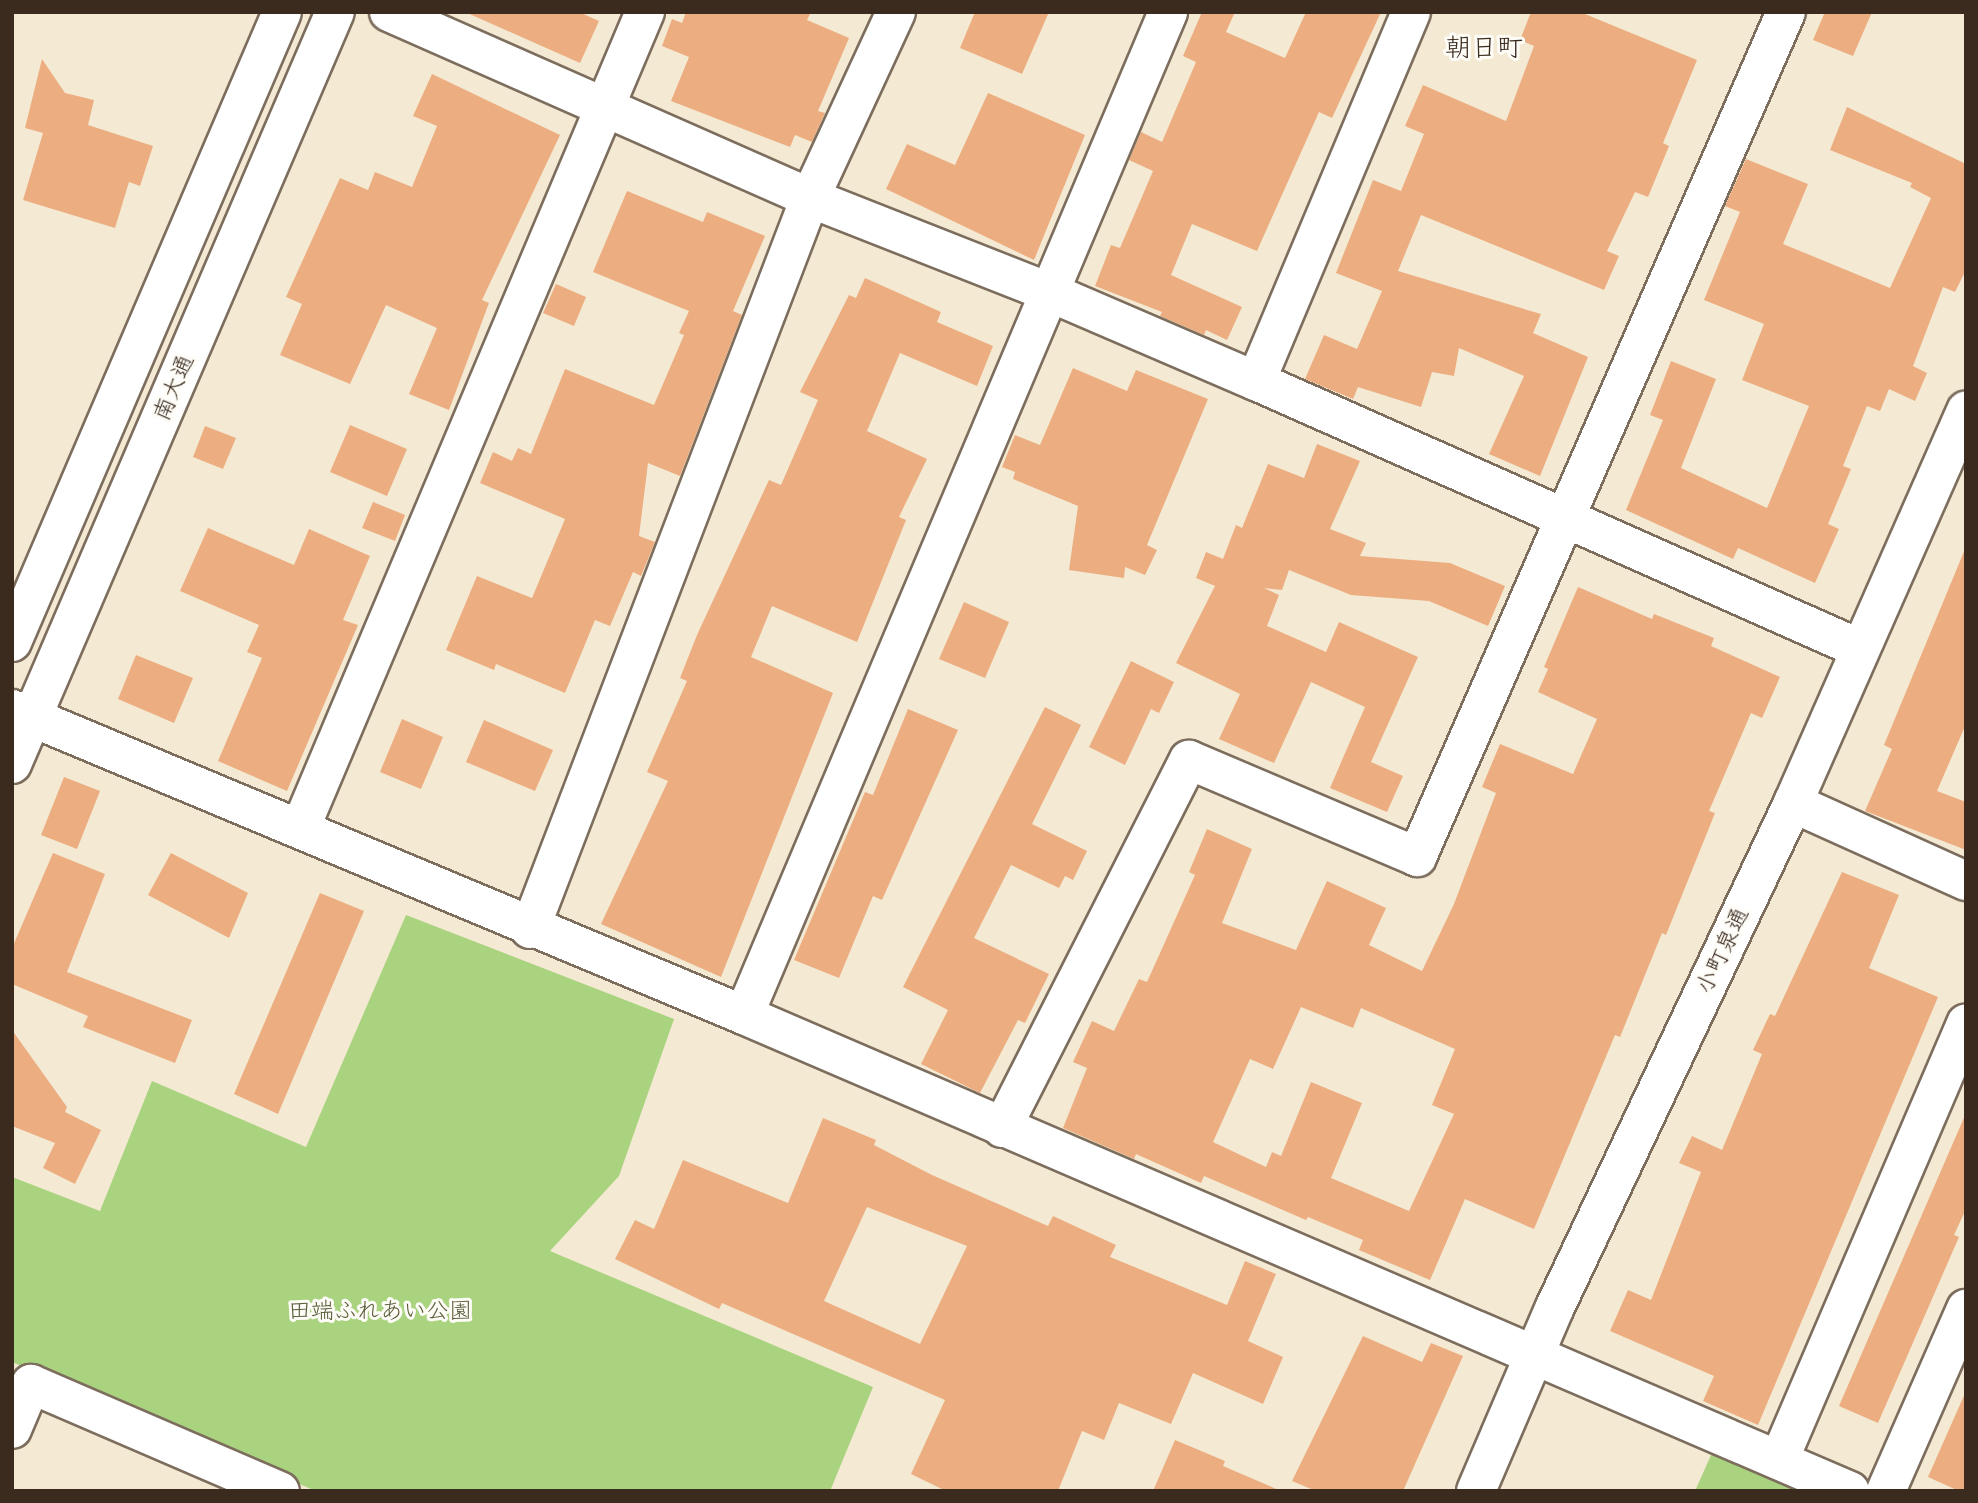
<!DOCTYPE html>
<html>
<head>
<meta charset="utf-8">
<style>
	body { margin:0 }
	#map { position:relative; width:1978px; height:1503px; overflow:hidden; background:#f4e9d3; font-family:"Comic Neue","Klee One",sans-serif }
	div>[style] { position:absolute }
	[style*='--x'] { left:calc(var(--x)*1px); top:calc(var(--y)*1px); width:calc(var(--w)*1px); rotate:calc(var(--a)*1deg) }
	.green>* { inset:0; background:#aad37f }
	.building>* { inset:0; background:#ecae80 }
	.roads { filter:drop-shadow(2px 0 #7c6d5d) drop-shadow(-2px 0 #7c6d5d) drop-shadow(0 2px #7c6d5d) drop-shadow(0 -2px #7c6d5d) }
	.street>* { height:38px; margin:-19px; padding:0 19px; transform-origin:19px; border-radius:19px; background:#fff }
	.secondary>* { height:38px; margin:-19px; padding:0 19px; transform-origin:19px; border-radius:19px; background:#fff }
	span { translate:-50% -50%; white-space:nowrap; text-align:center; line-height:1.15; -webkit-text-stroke:6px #fdfcf7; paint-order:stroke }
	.street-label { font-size:23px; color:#3b2a1e }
	.park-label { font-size:23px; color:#5c5d3b }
	.quarter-label { font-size:26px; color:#3b2a1e }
	.frame { position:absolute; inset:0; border:14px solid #3b2a1e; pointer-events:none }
</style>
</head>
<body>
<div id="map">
	<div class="green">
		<i style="clip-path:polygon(406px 915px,674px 1019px,619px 1176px,550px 1251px,873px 1387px,830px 1491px,316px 1491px,12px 1362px,12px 1177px,100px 1211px,152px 1081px,306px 1147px)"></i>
		<i style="clip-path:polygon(1720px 1435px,1801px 1491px,1695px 1491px)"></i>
	</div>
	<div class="building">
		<i style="clip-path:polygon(465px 12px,579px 12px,599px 21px,580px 63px)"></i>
		<i style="clip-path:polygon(686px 12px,811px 12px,807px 20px,849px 38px,818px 111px,825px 113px,812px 142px,795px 135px,790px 147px,671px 101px,689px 57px,662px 46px,672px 19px,682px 23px)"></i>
		<i style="clip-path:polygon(975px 12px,1049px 12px,1022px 74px,960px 48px)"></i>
		<i style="clip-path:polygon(1202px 12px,1235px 12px,1226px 32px,1285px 58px,1306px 12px,1381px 12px,1332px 118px,1319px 112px,1257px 251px,1192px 224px,1171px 275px,1242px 307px,1227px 340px,1206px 330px,1204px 335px,1160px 316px,1162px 312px,1095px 286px,1111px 245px,1120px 248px,1153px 171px,1129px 160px,1141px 132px,1162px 142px,1196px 62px,1183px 56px)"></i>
		<i style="clip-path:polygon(1531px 12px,1580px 12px,1697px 60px,1663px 143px,1669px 146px,1648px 197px,1635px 192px,1607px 251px,1619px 256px,1604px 290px,1421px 215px,1398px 271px,1541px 314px,1533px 333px,1588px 357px,1540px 476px,1489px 454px,1524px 376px,1459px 348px,1454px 376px,1432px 372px,1421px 407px,1358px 387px,1353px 399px,1305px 379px,1324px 335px,1357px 349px,1382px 291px,1336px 273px,1373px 180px,1401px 191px,1424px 134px,1405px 126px,1423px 85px,1506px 121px,1534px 46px,1520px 40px)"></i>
		<i style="clip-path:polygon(1825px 12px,1872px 12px,1853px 56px,1813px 40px)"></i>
		<i style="clip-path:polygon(42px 59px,65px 93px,94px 100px,88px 125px,153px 146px,140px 186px,129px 182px,115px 228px,23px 200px,43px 133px,25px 128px)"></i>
		<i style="clip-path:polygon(432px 74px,560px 135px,482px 300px,489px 303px,449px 410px,409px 394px,437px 328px,386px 305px,350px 384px,280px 355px,302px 304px,286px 297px,340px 178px,368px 190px,375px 172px,412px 187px,437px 126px,413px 116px)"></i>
		<i style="clip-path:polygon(988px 93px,1085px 135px,1034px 260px,886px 189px,907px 144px,955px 165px)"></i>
		<i style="clip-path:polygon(1847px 107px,1966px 164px,1966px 270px,1955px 292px,1943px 287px,1913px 366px,1927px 373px,1915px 401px,1889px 389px,1880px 411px,1867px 406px,1843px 466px,1851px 469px,1828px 524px,1839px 529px,1815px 583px,1738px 548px,1733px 559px,1626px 510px,1663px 420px,1650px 415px,1671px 361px,1716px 379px,1681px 468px,1767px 508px,1809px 406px,1742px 380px,1764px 324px,1704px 300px,1740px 212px,1725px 206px,1746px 159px,1808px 184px,1783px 244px,1890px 288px,1931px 198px,1910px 187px,1912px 183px,1830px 150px)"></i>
		<i style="clip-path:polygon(627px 191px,703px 222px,707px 212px,765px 236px,733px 311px,742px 315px,680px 476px,648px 463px,639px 536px,655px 542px,641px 576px,633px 572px,610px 626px,595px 620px,565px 693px,496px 664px,494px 670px,446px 650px,477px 576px,532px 598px,565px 519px,480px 483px,493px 452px,512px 461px,518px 448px,531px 454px,565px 369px,654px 405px,684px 335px,679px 333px,689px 311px,593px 272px)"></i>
		<i style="clip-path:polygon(865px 278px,941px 312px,937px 322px,993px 346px,977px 386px,900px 353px,867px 431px,927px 459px,899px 517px,906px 520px,857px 642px,772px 606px,751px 657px,833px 693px,721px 977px,601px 924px,668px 781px,647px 772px,687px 681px,680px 678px,697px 635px,769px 480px,781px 485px,818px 400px,800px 392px,849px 295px,856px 298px)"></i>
		<i style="clip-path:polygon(556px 284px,586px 297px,574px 326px,543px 313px)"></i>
		<i style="clip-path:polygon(1073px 368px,1127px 391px,1136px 370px,1208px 399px,1147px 545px,1157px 550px,1145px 575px,1125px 567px,1124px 578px,1069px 570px,1078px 506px,1013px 479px,1015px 472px,1002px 467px,1015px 435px,1040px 445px)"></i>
		<i style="clip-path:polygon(350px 425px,407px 449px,387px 496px,330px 472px)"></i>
		<i style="clip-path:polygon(205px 426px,236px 438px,223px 469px,193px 457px)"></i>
		<i style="clip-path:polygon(1317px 444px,1360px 461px,1330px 529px,1366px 543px,1360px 556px,1450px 563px,1505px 586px,1488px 626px,1429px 601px,1351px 595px,1289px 570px,1282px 590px,1264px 588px,1279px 595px,1267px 626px,1326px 652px,1339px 622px,1418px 657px,1371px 762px,1403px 776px,1387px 812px,1330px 788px,1365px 707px,1311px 682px,1274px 763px,1219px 739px,1240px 694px,1176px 663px,1215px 586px,1196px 578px,1206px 552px,1223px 559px,1236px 525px,1242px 528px,1268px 464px,1304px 478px)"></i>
		<i style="clip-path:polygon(373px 502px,405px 515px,395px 541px,362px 528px)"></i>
		<i style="clip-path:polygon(208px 528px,294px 565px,309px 529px,370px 556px,343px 620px,358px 625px,287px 791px,218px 761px,262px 658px,247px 652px,259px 625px,180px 591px)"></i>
		<i style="clip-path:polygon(1965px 549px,1966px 724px,1937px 791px,1966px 802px,1966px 850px,1865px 811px,1892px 749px,1884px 745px)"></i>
		<i style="clip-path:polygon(evenodd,1578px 587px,1652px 619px,1654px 614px,1714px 638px,1711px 646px,1780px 677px,1762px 718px,1751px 713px,1709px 811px,1715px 813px,1666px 935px,1662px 933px,1620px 1037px,1615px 1035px,1534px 1229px,1465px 1199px,1430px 1280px,1359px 1250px,1363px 1240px,1308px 1217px,1306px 1220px,1204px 1176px,1201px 1183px,1136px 1154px,1134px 1159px,1063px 1128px,1087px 1068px,1073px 1062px,1092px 1021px,1114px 1031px,1139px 979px,1147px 982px,1195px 875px,1189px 872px,1207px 829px,1252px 849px,1222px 923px,1296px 950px,1327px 881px,1386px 908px,1369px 945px,1422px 971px,1454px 904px,1496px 793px,1482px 787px,1500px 744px,1573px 774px,1597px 719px,1538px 692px,1548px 669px,1544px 667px,1578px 587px,1301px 1007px,1353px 1028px,1361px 1008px,1455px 1049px,1432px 1105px,1454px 1114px,1409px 1211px,1331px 1178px,1362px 1103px,1311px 1082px,1281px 1156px,1272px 1152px,1266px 1167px,1213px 1142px,1250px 1059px,1273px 1069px,1301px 1007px)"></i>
		<i style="clip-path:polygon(964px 602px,1009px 622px,985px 678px,939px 659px)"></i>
		<i style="clip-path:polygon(136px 655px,193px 678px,174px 723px,118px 699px)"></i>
		<i style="clip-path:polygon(1131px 661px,1174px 682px,1159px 713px,1151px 709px,1125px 765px,1089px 747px)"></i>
		<i style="clip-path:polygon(1045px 707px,1081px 725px,1032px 824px,1087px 851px,1073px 880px,1065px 876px,1059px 888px,1011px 865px,974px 938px,1049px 974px,1025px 1023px,1018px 1020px,980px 1093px,921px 1064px,948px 1010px,903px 987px)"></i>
		<i style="clip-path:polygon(908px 709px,958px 730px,882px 900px,873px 896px,839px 978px,794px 960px,865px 792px,873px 795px)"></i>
		<i style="clip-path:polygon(402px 719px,443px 737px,421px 789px,380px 772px)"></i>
		<i style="clip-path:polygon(484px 720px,553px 750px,535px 791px,466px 762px)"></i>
		<i style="clip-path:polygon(64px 777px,100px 791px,77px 849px,41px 835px)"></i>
		<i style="clip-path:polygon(53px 853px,105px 874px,67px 972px,192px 1020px,175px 1063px,83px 1027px,88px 1016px,12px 984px,12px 948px)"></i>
		<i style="clip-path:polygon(171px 853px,248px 893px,229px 938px,148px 895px)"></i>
		<i style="clip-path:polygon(1842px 872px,1899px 895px,1869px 968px,1938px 997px,1758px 1425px,1703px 1401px,1714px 1376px,1610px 1331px,1628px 1290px,1651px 1300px,1701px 1172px,1679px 1163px,1692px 1136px,1722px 1150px,1762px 1054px,1753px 1050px,1770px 1014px,1775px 1016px)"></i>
		<i style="clip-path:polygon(320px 893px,364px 911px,278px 1114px,234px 1094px)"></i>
		<i style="clip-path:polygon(12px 1030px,67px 1107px,65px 1112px,101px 1130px,75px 1184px,43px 1168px,55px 1143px,12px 1126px)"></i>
		<i style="clip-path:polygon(1966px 1113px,1966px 1209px,1954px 1235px,1959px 1237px,1878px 1423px,1839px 1406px)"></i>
		<i style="clip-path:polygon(evenodd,823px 1118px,876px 1140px,874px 1145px,932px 1175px,1048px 1226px,1053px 1216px,1116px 1245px,1110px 1257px,1227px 1305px,1245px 1261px,1276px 1274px,1248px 1341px,1283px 1357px,1263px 1404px,1193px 1373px,1171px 1424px,1119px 1403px,1104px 1440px,1082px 1431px,1058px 1491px,946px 1491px,911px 1474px,945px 1400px,722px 1303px,719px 1309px,615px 1259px,635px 1220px,654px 1229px,683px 1160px,788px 1203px,823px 1118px,867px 1207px,967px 1246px,920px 1344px,824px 1301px,867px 1207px)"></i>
		<i style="clip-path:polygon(1363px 1336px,1422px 1362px,1431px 1343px,1463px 1356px,1403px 1491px,1316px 1491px,1292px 1481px)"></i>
		<i style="clip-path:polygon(1966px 1391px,1966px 1491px,1959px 1491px,1928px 1477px)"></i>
		<i style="clip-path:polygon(1175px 1440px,1225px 1461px,1223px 1466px,1281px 1491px,1153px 1491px)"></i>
	</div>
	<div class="roads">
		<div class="street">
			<i style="--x:389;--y:12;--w:460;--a:23.8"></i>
			<i style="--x:810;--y:198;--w:257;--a:21.5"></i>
			<i style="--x:1049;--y:292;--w:225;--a:23.3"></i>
			<i style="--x:1256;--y:381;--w:659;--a:23.92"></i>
			<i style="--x:1256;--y:381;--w:400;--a:-67.2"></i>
			<i style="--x:12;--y:709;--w:793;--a:22.69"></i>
			<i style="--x:744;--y:1015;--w:1204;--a:23.29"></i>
			<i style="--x:1793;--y:803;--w:190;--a:24.3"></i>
			<i style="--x:300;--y:829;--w:887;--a:-67.11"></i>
			<i style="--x:530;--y:929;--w:783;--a:-69.04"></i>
			<i style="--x:810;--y:198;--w:205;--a:-65.2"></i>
			<i style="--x:744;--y:1015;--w:1089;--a:-67.08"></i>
			<i style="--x:1002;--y:1128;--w:413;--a:-63.1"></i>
			<i style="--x:1189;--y:760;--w:248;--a:23"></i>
			<i style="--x:1417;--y:857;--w:922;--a:-66.41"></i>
			<i style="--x:12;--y:1429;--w:49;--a:-67.1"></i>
			<i style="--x:31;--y:1384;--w:271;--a:23.3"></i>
			<i style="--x:1779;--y:1460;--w:475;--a:-66.8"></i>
			<i style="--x:1886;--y:1491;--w:199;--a:-66.3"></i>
		</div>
		<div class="secondary">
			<i style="--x:12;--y:642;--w:685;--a:-66.8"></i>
			<i style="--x:12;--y:764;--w:818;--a:-66.76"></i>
			<i style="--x:1476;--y:1491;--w:200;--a:-66.8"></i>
			<i style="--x:1555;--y:1307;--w:557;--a:-64.72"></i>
			<i style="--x:1793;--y:803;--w:429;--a:-66.2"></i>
		</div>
	</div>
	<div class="street-label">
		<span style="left:174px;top:388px;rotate:-67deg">南大通</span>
		<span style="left:1723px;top:951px;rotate:-65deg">小町泉通</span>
	</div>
	<div class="park-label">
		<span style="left:380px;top:1311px">田端ふれあい公園</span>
	</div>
	<div class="quarter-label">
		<span style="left:1484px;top:49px">朝日町</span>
	</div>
	<div class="frame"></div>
</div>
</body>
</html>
